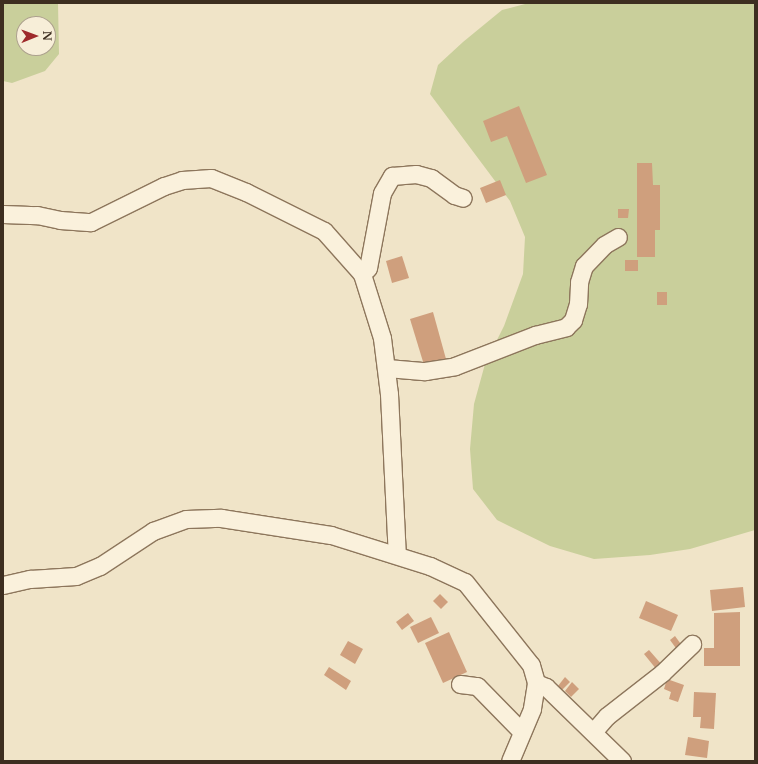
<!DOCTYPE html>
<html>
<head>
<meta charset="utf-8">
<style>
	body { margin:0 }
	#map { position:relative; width:758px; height:764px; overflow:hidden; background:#f0e4c8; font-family:"Libre Baskerville",serif }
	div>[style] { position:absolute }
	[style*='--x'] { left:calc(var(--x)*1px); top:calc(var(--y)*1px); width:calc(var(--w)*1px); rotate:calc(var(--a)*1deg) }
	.green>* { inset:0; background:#c9cf9b }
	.building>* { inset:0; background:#cf9f7d }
	.roads { filter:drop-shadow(1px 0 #8d765c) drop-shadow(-1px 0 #8d765c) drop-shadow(0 1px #8d765c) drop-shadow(0 -1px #8d765c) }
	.minor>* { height:17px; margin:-8.5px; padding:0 8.5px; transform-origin:8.5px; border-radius:8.5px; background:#faf1dc }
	span { translate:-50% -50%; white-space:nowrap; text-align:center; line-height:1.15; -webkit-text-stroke:4px #f7eed8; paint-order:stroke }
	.frame { position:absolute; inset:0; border:4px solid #3d2e20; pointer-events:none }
	.north { position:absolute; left:16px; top:16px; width:40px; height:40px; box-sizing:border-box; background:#f7eed8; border:1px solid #ada18e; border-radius:50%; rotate:89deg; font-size:11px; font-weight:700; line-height:16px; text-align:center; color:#3d2e20 }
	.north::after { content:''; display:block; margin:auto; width:14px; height:18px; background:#9e2a2b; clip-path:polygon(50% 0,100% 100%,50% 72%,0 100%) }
</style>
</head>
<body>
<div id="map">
	<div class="green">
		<i style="clip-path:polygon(evenodd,3px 3px,58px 3px,59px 54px,45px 71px,12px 83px,3px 81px,3px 3px,24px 24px,48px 24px,48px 48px,24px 48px,24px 24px)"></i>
		<i style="clip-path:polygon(529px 3px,755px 3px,755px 530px,690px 549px,650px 555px,594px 559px,550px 546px,497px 520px,473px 489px,470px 449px,474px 404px,485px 364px,504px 326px,523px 274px,525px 237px,510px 201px,430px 94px,438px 65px,463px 42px,502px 10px)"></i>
	</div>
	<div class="building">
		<i style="clip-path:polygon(519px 106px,547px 175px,526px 183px,507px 136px,491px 142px,483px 121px)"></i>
		<i style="clip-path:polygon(637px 163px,652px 163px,653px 185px,660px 185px,660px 230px,655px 230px,655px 257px,637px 257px)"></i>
		<i style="clip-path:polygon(500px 180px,506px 195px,486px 203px,480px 188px)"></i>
		<i style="clip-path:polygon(618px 209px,629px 209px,628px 218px,618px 218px)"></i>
		<i style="clip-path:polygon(402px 256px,409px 278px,392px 283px,386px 261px)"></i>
		<i style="clip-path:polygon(625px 260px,638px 260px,638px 271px,625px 271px)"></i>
		<i style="clip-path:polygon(657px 292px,667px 292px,667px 305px,657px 305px)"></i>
		<i style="clip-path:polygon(433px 312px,446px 359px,424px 365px,410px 319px)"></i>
		<i style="clip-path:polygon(743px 587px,745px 607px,712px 611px,710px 590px)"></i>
		<i style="clip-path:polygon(440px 594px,448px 602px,441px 609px,433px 601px)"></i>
		<i style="clip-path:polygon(646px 601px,678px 615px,671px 631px,639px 618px)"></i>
		<i style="clip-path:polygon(740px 612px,740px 666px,704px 666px,704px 648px,714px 648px,714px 613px)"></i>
		<i style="clip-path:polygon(408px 613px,414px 621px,402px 630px,396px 622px)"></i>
		<i style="clip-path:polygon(431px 617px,439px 633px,418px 643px,410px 627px)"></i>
		<i style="clip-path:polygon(449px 632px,467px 672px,443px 683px,425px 643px)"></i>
		<i style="clip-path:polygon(675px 636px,683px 647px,678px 651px,670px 640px)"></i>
		<i style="clip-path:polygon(348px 641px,363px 649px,355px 664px,340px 655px)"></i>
		<i style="clip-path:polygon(649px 650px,663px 666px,657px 670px,644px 654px)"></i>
		<i style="clip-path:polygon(329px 667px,351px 681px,346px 690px,324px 675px)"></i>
		<i style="clip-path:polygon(565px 677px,570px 682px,562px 690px,558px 686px)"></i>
		<i style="clip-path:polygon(667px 679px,684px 685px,678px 702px,669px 699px,671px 692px,664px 689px)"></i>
		<i style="clip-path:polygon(572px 682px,579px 689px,571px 697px,565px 691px)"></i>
		<i style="clip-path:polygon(694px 692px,716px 693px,714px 729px,700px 728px,701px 717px,693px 717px)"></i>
		<i style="clip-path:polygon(688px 737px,709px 741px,707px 758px,685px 755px)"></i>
	</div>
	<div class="roads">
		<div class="minor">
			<i style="--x:3;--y:214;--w:34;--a:2"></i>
			<i style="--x:37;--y:215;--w:24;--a:12"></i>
			<i style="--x:60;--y:220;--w:31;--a:4"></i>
			<i style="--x:91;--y:222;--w:81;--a:-26.3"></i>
			<i style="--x:164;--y:186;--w:19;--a:-18"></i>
			<i style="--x:182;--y:180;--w:29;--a:-4"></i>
			<i style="--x:211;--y:178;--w:38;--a:22"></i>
			<i style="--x:246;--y:192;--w:87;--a:26.6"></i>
			<i style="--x:324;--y:231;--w:57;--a:48.5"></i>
			<i style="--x:362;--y:274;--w:67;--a:72.6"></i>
			<i style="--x:382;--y:338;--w:56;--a:82.9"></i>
			<i style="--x:389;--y:394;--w:161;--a:87.2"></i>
			<i style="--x:362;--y:274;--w:8;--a:-45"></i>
			<i style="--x:368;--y:268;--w:76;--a:-79.4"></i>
			<i style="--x:382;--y:193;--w:20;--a:-60"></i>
			<i style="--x:392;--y:176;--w:24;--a:-5"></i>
			<i style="--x:416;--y:174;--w:16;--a:15"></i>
			<i style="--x:431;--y:178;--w:29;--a:36"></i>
			<i style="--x:454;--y:195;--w:9;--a:18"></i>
			<i style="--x:387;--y:368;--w:38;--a:5"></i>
			<i style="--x:425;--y:371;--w:30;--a:-9"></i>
			<i style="--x:455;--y:366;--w:86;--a:-21.2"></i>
			<i style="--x:535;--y:335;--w:32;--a:-14"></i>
			<i style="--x:566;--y:327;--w:10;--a:-45"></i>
			<i style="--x:573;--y:320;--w:17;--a:-73"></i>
			<i style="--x:578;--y:304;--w:22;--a:-87"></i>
			<i style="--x:579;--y:282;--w:17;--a:-73"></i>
			<i style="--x:584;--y:266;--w:29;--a:-46"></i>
			<i style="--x:604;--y:245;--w:16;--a:-30"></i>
			<i style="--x:3;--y:585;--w:28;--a:-13"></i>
			<i style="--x:30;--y:579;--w:46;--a:-3.7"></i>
			<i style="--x:76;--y:576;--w:26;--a:-23"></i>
			<i style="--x:100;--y:566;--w:64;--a:-33.4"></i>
			<i style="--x:153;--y:531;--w:35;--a:-20"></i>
			<i style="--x:186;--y:519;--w:35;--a:-2"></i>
			<i style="--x:221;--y:518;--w:111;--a:8.8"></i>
			<i style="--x:331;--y:535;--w:104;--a:17.4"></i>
			<i style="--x:430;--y:566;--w:38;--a:25"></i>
			<i style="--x:465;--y:582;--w:106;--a:51.5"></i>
			<i style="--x:531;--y:665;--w:19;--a:74"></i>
			<i style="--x:536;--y:683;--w:26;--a:99"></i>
			<i style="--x:532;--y:709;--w:56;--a:112.9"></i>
			<i style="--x:536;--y:683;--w:11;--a:22"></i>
			<i style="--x:546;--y:687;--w:106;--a:44.2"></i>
			<i style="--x:460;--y:684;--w:17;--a:7"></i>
			<i style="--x:477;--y:686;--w:64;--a:45.6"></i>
			<i style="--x:593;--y:732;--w:21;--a:-49"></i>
			<i style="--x:607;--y:716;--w:70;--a:-38"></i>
			<i style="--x:662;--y:673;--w:42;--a:-44"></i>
		</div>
	</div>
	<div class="frame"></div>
	<div class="north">N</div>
</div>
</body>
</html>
